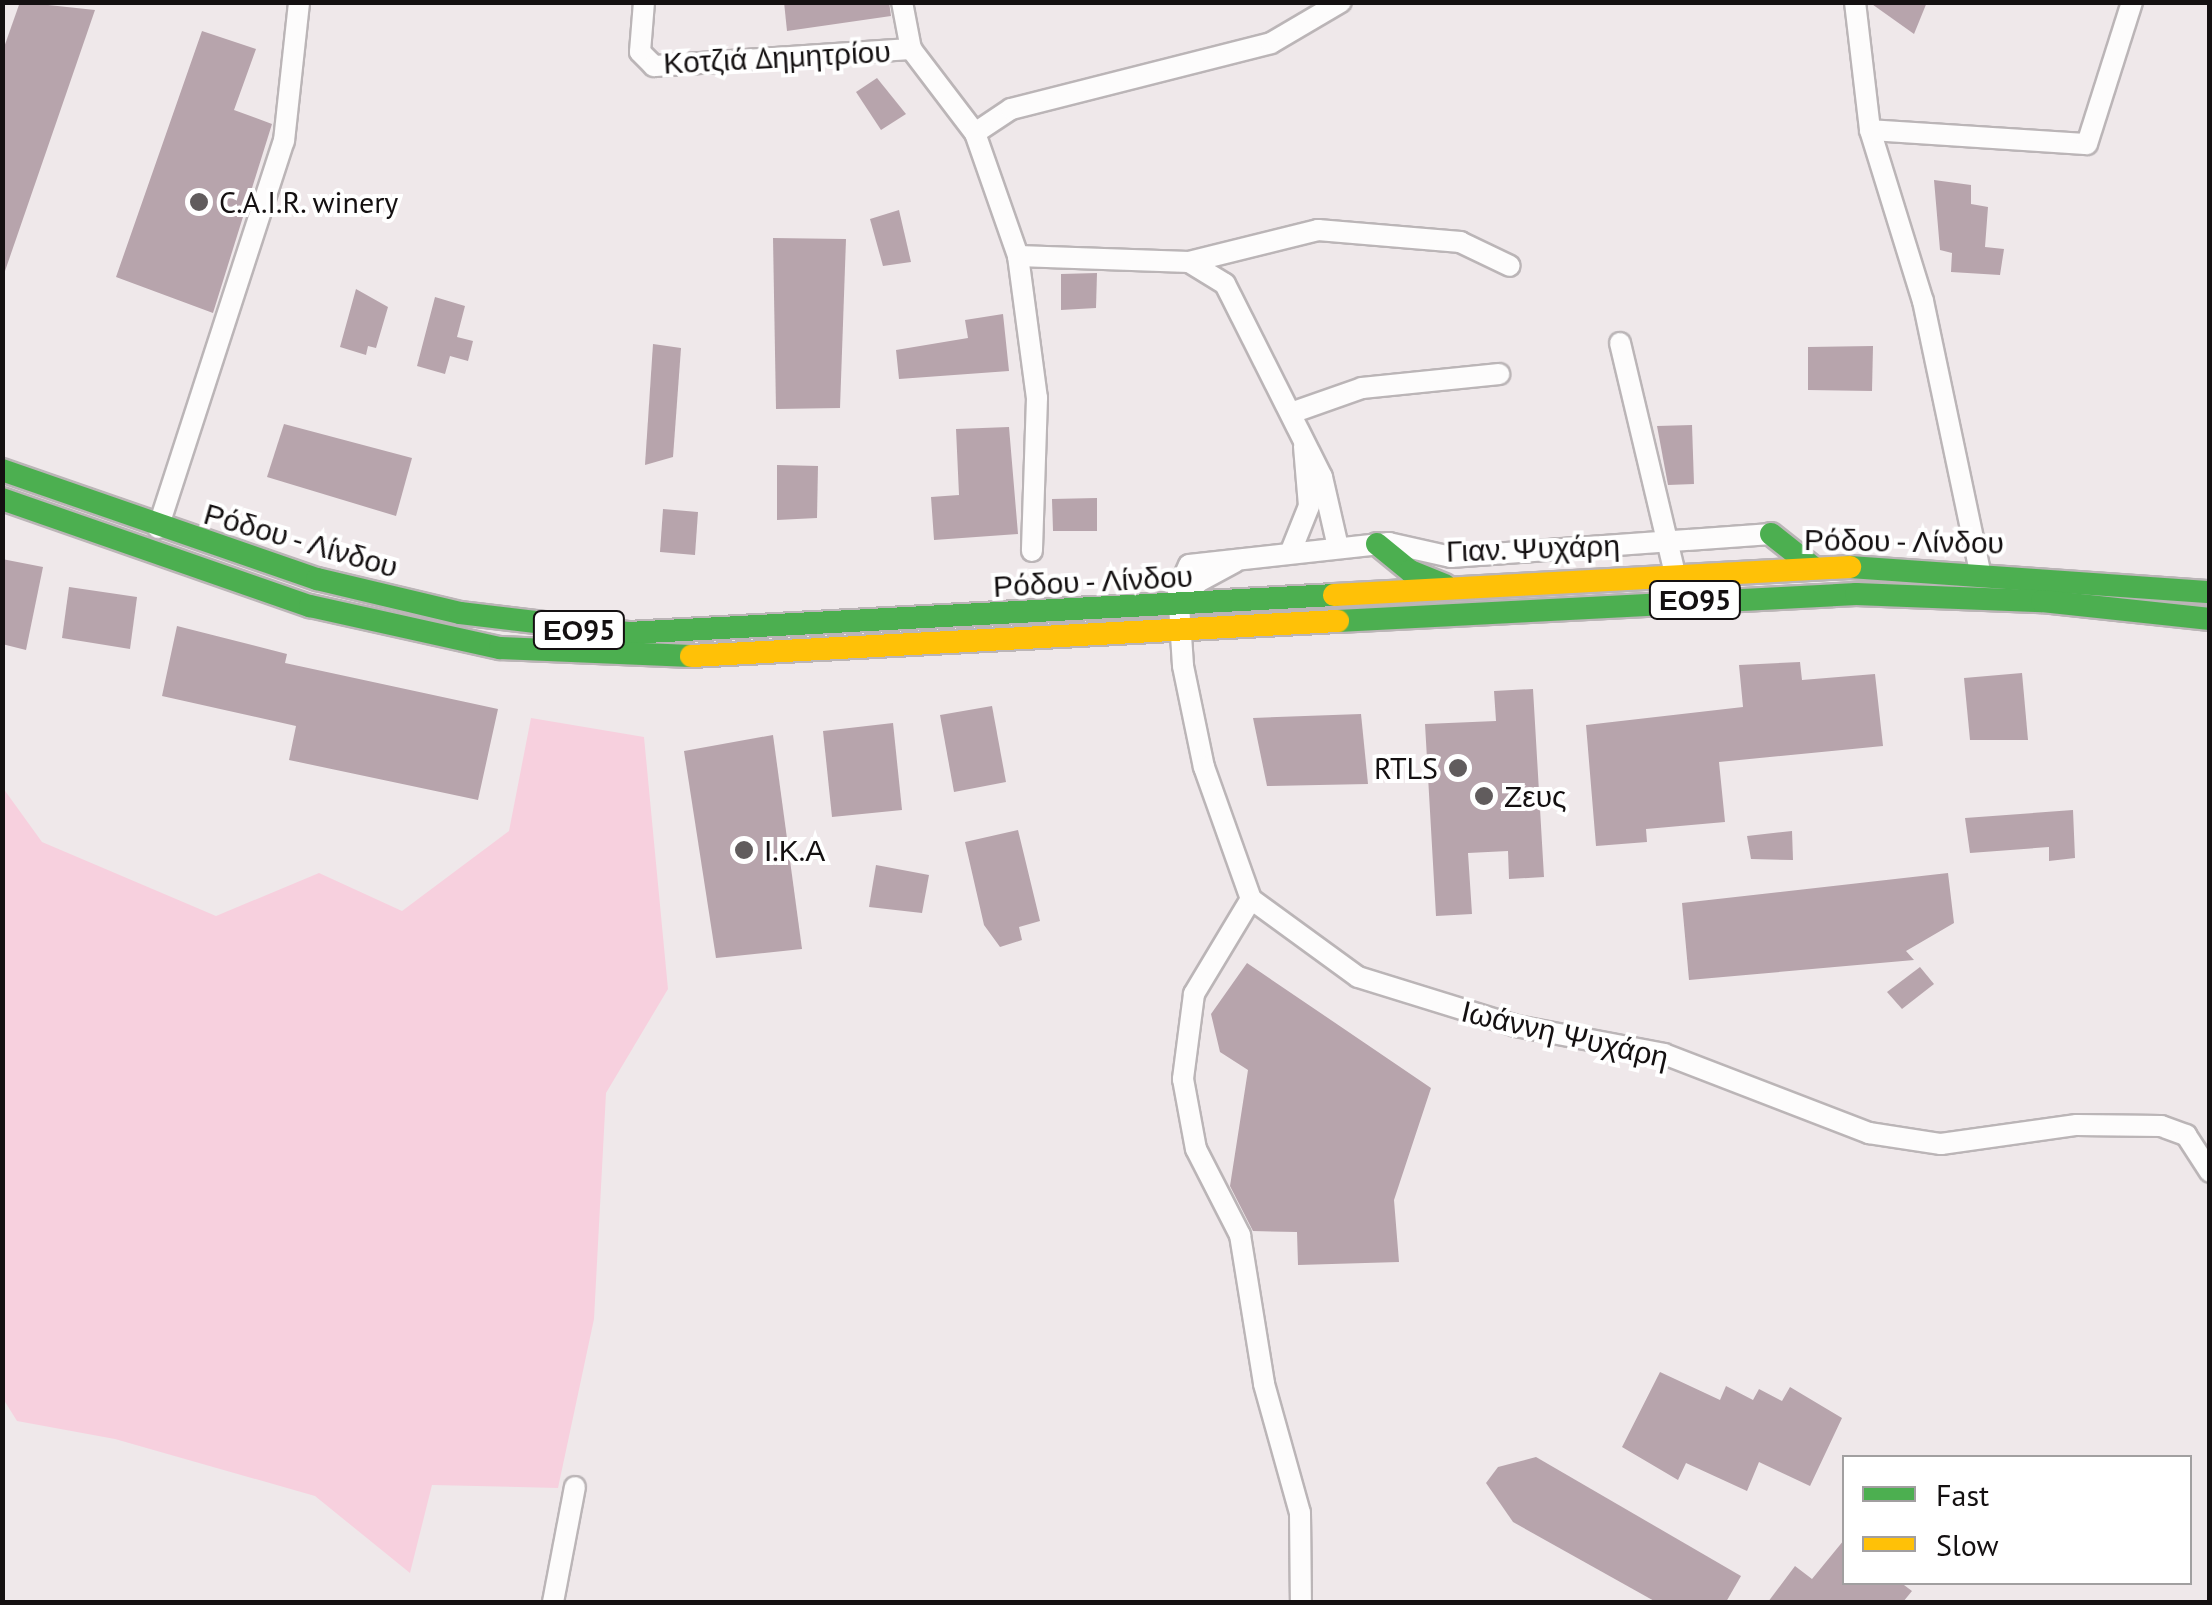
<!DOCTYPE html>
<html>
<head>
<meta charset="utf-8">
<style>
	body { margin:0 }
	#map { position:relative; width:2212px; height:1605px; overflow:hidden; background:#efe8ea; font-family:"PT Sans",sans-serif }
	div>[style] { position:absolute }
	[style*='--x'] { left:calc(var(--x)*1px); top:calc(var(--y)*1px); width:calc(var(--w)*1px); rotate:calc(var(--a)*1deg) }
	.green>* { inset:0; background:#f7d0de }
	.building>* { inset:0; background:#b7a4ac }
	.roads { filter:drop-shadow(2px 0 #bbb5b7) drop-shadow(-2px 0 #bbb5b7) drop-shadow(0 2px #bbb5b7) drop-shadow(0 -2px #bbb5b7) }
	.street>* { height:20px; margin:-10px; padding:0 10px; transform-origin:10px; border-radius:10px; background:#fdfcfc }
	.fast>* { height:22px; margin:-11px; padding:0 11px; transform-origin:11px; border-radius:11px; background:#4caf50 }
	.slow>* { height:22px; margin:-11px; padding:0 11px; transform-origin:11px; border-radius:11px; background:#ffc107 }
	.dots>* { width:28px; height:28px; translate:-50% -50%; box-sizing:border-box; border:5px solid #fff; border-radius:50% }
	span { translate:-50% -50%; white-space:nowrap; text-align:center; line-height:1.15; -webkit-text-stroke:8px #fff; paint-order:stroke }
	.shield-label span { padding:2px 8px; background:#fff; border:2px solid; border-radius:8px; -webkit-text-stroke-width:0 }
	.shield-label { font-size:28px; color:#141011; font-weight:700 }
	.street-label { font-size:30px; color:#141011 }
	.poi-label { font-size:30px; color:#141011 }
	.left { translate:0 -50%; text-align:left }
	.right { translate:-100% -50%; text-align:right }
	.frame { position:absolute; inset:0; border:5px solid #141011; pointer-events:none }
	.legend { position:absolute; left:1842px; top:1455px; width:350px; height:130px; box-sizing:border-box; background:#fff; border:2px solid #a19fa0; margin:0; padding:12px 18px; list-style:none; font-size:30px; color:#141011 }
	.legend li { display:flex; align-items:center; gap:20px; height:50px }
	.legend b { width:50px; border:2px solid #a19fa0 }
</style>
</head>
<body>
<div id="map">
	<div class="green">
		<i style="clip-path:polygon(531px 718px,644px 737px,668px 989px,606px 1093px,594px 1319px,558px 1488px,432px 1485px,410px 1573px,315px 1496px,115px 1439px,17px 1421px,2px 1397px,3px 788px,42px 842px,216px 916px,319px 873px,402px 911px,509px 831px)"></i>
	</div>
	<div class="building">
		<i style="clip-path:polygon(20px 2px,95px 10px,5px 271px,2px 53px)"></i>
		<i style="clip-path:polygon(784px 2px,889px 2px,891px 16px,787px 31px)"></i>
		<i style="clip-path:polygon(1869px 2px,1927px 2px,1914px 34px)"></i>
		<i style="clip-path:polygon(202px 31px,256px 49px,234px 110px,272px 124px,213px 313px,116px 277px)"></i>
		<i style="clip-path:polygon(877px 78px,906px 114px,881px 130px,856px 92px)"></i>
		<i style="clip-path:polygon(1934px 180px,1971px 185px,1971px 204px,1988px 207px,1985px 247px,2004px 249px,2000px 275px,1951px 272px,1952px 253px,1940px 250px)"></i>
		<i style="clip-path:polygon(899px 210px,911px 262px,883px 266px,870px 219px)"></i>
		<i style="clip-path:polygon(773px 238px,846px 239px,840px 408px,776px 409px)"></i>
		<i style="clip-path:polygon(1097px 273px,1096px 308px,1061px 310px,1061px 274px)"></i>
		<i style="clip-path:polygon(356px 289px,388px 307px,376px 348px,368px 346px,366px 355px,340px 347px)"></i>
		<i style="clip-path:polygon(435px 297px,465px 306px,457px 337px,473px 341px,468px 361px,450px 356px,445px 374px,417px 366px)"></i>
		<i style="clip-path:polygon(1003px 314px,1009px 371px,899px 379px,896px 350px,968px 338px,965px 320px)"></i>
		<i style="clip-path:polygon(653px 344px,681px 348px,673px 457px,645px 465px)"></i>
		<i style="clip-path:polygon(1873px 346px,1872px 391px,1808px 390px,1808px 347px)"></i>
		<i style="clip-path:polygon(284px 424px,412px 458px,396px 516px,267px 477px)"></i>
		<i style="clip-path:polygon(1692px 425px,1694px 484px,1668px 485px,1657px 426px)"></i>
		<i style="clip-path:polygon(1009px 427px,1018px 534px,934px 540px,931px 497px,959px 495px,956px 429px)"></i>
		<i style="clip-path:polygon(777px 465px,818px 466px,817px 518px,777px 520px)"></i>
		<i style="clip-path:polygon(1097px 498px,1097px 531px,1053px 531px,1052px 499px)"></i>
		<i style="clip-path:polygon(663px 509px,698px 512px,695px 555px,660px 552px)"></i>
		<i style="clip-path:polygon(2px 559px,43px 567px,26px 650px,2px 644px)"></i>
		<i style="clip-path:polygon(69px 587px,137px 597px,130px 649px,62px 638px)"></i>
		<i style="clip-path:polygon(177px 626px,287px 654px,285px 663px,498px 709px,478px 800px,289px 760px,296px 726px,162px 696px)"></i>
		<i style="clip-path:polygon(1800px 662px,1802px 680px,1875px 674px,1883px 746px,1719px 762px,1725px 822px,1646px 829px,1647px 842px,1596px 846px,1586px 725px,1743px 707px,1739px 665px)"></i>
		<i style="clip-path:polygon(2022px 673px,2028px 740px,1970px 740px,1964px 678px)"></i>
		<i style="clip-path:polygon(1533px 689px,1544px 877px,1509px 879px,1508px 851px,1468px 853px,1472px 914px,1436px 916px,1425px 724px,1496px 721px,1494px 691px)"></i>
		<i style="clip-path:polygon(992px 706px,1006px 782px,954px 792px,940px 715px)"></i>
		<i style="clip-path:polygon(1361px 714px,1368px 784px,1267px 786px,1253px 718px)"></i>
		<i style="clip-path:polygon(893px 723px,902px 810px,832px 817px,823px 731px)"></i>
		<i style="clip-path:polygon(773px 735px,802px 949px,716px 958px,684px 751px)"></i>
		<i style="clip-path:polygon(2073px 810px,2075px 858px,2049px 861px,2049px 847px,1970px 853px,1965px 818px)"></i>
		<i style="clip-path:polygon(1018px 830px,1040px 921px,1019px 927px,1022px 940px,1000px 947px,984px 925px,965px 842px)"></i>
		<i style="clip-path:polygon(1792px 831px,1793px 860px,1751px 859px,1747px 836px)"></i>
		<i style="clip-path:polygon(876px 865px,929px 875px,922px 913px,869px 907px)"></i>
		<i style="clip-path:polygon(1948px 873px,1954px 923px,1906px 951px,1914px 960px,1689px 980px,1682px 903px)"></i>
		<i style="clip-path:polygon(1247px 963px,1431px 1088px,1394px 1200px,1399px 1262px,1298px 1265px,1297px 1232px,1253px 1231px,1230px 1186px,1248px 1070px,1220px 1052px,1211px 1014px)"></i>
		<i style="clip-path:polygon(1920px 967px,1934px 984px,1902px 1009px,1887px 992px)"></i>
		<i style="clip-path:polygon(1660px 1372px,1720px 1400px,1726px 1386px,1753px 1400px,1759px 1389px,1782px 1401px,1790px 1387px,1842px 1418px,1810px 1486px,1759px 1462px,1747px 1491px,1686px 1463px,1678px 1480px,1622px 1447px)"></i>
		<i style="clip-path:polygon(1536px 1457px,1741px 1576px,1726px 1602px,1656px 1602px,1513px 1522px,1486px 1483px,1498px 1467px)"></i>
		<i style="clip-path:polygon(1844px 1540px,1844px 1582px,1900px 1582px,1912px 1591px,1903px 1602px,1768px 1602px,1795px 1566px,1812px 1579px)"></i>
	</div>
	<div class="roads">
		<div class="street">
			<i style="--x:644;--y:2;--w:50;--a:94.6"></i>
			<i style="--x:640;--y:52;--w:20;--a:45"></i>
			<i style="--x:654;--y:66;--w:258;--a:-3.8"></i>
			<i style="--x:902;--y:2;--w:48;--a:79.2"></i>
			<i style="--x:911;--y:49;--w:106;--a:52.7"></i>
			<i style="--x:975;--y:133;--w:130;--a:70.7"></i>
			<i style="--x:1018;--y:256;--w:143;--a:82.4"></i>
			<i style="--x:1037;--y:398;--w:153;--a:91.9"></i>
			<i style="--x:1855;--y:2;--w:129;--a:83.3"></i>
			<i style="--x:1870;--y:130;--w:179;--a:72.8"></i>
			<i style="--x:1923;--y:301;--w:277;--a:78.1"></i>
			<i style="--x:1870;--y:130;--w:217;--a:3.7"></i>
			<i style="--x:2087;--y:144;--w:149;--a:-72.4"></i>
			<i style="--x:975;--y:133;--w:43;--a:-33.7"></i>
			<i style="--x:1011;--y:109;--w:268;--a:-14.2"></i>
			<i style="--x:1271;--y:43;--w:81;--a:-30.4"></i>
			<i style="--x:1018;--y:256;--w:171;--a:2"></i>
			<i style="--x:1189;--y:262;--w:42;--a:31.4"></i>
			<i style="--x:1225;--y:284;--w:216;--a:63.3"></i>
			<i style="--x:1322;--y:477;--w:72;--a:77.1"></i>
			<i style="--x:1189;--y:262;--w:133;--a:-13.9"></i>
			<i style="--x:1318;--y:230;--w:143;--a:4.8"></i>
			<i style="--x:1460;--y:242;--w:55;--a:25.6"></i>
			<i style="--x:1620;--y:343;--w:237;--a:76.6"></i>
			<i style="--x:1291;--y:413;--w:75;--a:-19.4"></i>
			<i style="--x:1362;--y:388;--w:138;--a:-5.8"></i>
			<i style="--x:158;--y:528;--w:407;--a:-72"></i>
			<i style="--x:284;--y:141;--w:140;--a:-83.8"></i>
			<i style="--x:1771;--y:534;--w:321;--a:175.9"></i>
			<i style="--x:1451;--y:557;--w:64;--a:-167.3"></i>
			<i style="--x:1389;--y:543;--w:201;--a:173.7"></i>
			<i style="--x:1189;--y:565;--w:27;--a:114"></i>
			<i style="--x:1178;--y:590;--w:76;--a:86.2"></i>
			<i style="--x:1183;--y:666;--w:103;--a:78.3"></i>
			<i style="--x:1204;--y:767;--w:140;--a:70.4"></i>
			<i style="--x:1251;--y:899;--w:132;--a:36.1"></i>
			<i style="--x:1358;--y:977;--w:165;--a:17.2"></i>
			<i style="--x:1516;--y:1026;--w:151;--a:10.7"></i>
			<i style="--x:1664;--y:1054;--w:220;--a:21.1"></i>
			<i style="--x:1869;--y:1133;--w:73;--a:8.7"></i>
			<i style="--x:1941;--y:1144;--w:137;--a:-8"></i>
			<i style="--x:2077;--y:1125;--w:84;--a:0.7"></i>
			<i style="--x:2161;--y:1126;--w:27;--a:20"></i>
			<i style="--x:2186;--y:1135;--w:44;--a:57"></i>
			<i style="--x:1291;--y:551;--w:48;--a:-68.2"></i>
			<i style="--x:1309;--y:506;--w:60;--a:-94.8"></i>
			<i style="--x:1179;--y:606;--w:31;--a:-52"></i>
			<i style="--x:1198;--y:582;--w:42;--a:-28.4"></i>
			<i style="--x:1251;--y:899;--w:111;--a:121"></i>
			<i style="--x:1194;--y:994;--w:86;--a:97.4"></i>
			<i style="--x:1183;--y:1079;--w:71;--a:79.5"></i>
			<i style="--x:1196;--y:1149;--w:97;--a:62.9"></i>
			<i style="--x:1240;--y:1235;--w:151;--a:80.8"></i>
			<i style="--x:1264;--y:1384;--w:134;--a:74.4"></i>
			<i style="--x:1300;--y:1513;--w:89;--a:89.4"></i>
			<i style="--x:553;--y:1602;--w:117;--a:-79.2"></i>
		</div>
		<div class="fast">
			<i style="--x:2;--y:470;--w:333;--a:19.1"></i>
			<i style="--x:317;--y:579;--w:147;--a:13.4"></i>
			<i style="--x:460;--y:613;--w:169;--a:6.8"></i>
			<i style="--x:628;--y:633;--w:707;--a:-3.08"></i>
			<i style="--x:2;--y:499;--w:326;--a:19.2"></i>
			<i style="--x:310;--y:606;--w:195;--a:12.5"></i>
			<i style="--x:500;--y:648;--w:191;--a:2.4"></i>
			<i style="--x:1771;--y:534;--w:55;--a:38.3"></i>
			<i style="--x:1377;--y:544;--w:43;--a:39.3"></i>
			<i style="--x:1410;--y:571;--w:38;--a:22"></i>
			<i style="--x:1850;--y:567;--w:361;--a:4"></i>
			<i style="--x:1338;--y:621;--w:519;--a:-2.98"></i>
			<i style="--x:1856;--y:594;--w:186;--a:2.2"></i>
			<i style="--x:2042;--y:601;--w:169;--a:6.1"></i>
		</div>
		<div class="slow">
			<i style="--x:1334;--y:595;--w:517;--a:-3.11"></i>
			<i style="--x:691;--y:656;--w:648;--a:-3.1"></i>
		</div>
	</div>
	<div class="dots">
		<i style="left:199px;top:202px;background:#615c5d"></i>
		<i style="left:1458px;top:768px;background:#615c5d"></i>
		<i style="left:1484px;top:796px;background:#615c5d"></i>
		<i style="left:744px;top:850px;background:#615c5d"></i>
	</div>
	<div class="shield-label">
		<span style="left:1695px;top:600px">ΕΟ95</span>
		<span style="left:579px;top:630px">ΕΟ95</span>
	</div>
	<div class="street-label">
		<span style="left:777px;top:57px;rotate:-3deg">Κοτζιά Δημητρίου</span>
		<span style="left:301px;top:540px;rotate:16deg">Ρόδου - Λίνδου</span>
		<span style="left:1904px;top:541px;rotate:1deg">Ρόδου - Λίνδου</span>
		<span style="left:1533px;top:548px;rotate:-2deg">Γιαν. Ψυχάρη</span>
		<span style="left:1093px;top:581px;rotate:-3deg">Ρόδου - Λίνδου</span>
		<span style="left:1565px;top:1034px;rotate:13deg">Ιωάννη Ψυχάρη</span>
	</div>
	<div class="poi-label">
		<span class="left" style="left:219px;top:202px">C.A.I.R. winery</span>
		<span class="right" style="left:1438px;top:768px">RTLS</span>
		<span class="left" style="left:1504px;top:796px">Ζευς</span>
		<span class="left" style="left:764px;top:850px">Ι.Κ.Α</span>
	</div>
	<div class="frame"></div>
	<ul class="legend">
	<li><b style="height:12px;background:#4caf50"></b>Fast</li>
	<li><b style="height:12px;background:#ffc107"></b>Slow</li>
	</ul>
</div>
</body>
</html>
